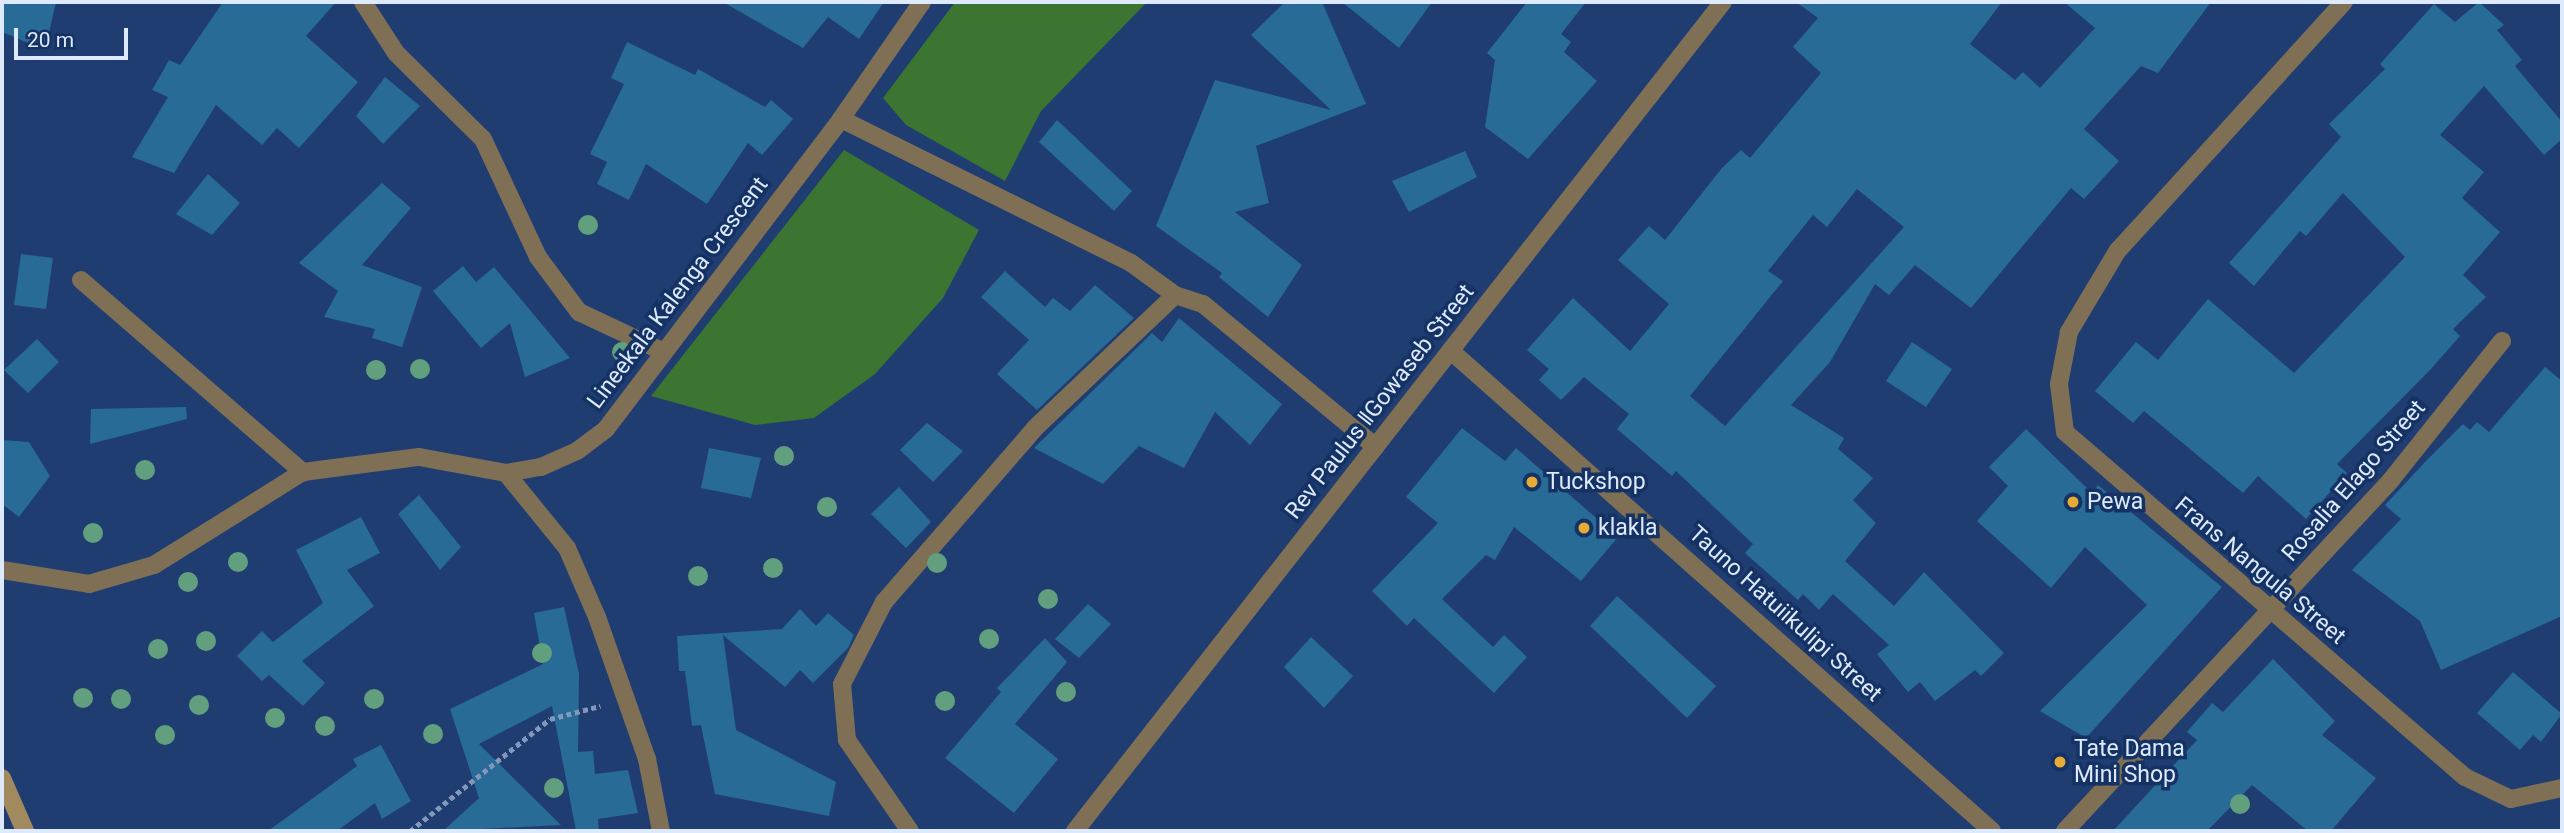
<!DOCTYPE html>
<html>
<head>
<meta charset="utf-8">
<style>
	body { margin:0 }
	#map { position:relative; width:2564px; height:833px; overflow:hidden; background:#1f3d71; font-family:Roboto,sans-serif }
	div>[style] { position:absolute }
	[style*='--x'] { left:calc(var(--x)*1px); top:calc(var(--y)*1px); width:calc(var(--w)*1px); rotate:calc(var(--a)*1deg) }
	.green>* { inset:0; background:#3c7432 }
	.building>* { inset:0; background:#276b96 }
	.path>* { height:4.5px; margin-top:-2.25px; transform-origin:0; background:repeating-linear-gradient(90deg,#8397ba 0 5px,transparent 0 8.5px) }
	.lane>* { height:18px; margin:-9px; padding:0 9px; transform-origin:9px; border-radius:9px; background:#7f6f55 }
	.street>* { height:18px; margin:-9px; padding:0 9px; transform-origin:9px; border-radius:9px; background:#7f6f55 }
	.secondary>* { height:18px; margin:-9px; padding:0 9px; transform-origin:9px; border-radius:9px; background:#a28a5f }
	.trees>* { width:20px; height:20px; margin:-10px; border-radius:50%; background:#619f7e }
	.dots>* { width:19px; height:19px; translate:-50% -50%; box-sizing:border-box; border:4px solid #153265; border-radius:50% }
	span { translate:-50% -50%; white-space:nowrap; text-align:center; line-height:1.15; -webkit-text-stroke:7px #153265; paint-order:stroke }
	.street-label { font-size:23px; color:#dde9fc }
	.poi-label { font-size:23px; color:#dde9fc }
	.left { translate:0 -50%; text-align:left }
	.frame { position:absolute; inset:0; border:4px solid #dde9fc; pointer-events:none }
	.scale { position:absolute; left:14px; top:28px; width:114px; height:32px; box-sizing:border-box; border:4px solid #dde9fc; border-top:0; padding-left:9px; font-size:21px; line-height:24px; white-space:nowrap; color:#dde9fc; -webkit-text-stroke:5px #153265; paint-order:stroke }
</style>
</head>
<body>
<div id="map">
	<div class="green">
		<i style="clip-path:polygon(955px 2px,1147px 2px,1041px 111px,1005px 181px,906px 125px,883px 98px)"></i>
		<i style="clip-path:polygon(844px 150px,979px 230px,943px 298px,875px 374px,814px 418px,755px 425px,651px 396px)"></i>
	</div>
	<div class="building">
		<i style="clip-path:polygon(2px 2px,56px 2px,45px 50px,2px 32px)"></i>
		<i style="clip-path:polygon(223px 2px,336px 2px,306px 36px,358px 82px,299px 148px,277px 128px,262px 145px,216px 105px,174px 173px,132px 157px,168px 97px,152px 90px,169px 60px,180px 65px)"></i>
		<i style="clip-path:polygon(723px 2px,884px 2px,859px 39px,828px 17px,803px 48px)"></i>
		<i style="clip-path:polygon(1285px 2px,1322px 2px,1366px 104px,1256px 146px,1269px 203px,1235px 212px,1302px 265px,1268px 317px,1219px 277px,1222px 273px,1156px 226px,1215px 80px,1331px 110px,1251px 35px)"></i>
		<i style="clip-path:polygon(1342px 2px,1432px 2px,1399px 48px)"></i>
		<i style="clip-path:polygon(1527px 2px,1586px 2px,1561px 34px,1571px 42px,1564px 52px,1597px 81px,1528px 159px,1485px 127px,1495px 60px,1487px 53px)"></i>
		<i style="clip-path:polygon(evenodd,1796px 2px,2002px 2px,1970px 44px,2015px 80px,2023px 72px,2040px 88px,2095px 28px,2064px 2px,2211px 2px,2158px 73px,2141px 66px,2084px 129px,2119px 161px,2084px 199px,2071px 188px,1971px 308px,1915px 265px,1889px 295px,1875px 284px,1830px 362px,1791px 405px,1844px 438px,1838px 449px,1873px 478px,1853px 500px,1876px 523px,1845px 561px,1894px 606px,1924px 572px,2004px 653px,1981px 676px,1975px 670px,1935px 701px,1920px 682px,1908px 692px,1877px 654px,1889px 645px,1833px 594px,1819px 610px,1803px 594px,1798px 600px,1745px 553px,1753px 544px,1676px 471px,1672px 476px,1617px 429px,1629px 414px,1584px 377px,1561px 400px,1539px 380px,1549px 369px,1527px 350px,1573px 298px,1630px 351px,1669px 304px,1618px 260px,1649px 226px,1665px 240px,1722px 168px,1741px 150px,1750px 158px,1821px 73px,1793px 47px,1818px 18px,1796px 2px,1857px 189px,1904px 227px,1725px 426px,1690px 396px,1783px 281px,1768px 271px,1813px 215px,1827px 227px,1857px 189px)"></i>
		<i style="clip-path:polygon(2479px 2px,2504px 25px,2497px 30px,2522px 60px,2515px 66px,2562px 122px,2562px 139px,2544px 155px,2484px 86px,2440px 135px,2484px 172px,2462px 198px,2500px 232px,2463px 275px,2486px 297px,2453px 329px,2460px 336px,2430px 370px,2337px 464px,2347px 473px,2306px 519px,2258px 476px,2243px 493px,2144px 411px,2133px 423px,2095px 391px,2136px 342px,2158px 360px,2208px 299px,2294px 373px,2405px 257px,2343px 193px,2306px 236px,2300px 231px,2254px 286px,2229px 263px,2341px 137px,2329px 124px,2385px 69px,2380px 64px,2434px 4px,2455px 22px)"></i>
		<i style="clip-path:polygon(627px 42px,695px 75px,698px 69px,765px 107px,771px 100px,793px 119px,762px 155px,748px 143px,707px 204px,646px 164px,629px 200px,597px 184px,607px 162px,590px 154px,624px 84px,611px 78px)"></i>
		<i style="clip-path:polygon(385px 77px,420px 106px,383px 144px,356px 116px)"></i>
		<i style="clip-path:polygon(1057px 120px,1132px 191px,1114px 211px,1039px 142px)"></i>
		<i style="clip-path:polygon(1465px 151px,1477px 177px,1409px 212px,1392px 181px)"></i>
		<i style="clip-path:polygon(208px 174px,240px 203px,212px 235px,176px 214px)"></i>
		<i style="clip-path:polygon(382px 183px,411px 208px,362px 265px,422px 287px,402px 347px,372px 338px,375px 329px,324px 317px,338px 291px,299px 263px)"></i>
		<i style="clip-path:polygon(21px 254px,53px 258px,46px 309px,14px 305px)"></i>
		<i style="clip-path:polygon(463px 266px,476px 282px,494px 267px,570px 358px,525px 377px,510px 323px,481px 348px,433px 291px)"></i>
		<i style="clip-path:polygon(1005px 271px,1045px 307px,1053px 298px,1070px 311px,1095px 285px,1134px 318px,1037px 410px,997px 374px,1029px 340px,981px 297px)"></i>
		<i style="clip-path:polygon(1179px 318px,1282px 404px,1250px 445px,1215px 412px,1184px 468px,1139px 446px,1103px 484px,1034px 448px,1152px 333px,1162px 342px)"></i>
		<i style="clip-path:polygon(37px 339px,59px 362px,28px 393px,4px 370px)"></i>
		<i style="clip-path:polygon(1912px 342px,1952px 369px,1926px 407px,1886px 381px)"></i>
		<i style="clip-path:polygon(2545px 367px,2562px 381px,2562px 616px,2441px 670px,2420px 621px,2352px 570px,2401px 519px,2385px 505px,2425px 462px,2463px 424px,2470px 430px,2477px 422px,2489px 432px)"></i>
		<i style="clip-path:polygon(186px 407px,187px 419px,90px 444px,91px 409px)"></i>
		<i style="clip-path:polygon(927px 423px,963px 451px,933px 482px,900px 450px)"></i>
		<i style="clip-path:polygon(1462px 428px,1505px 461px,1516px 448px,1618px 537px,1581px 581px,1514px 527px,1495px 560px,1486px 555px,1442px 599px,1493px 647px,1504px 635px,1527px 657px,1494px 693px,1414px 618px,1407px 626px,1372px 591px,1438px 523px,1406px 497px)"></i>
		<i style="clip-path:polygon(2026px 429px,2092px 493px,2098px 485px,2222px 587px,2086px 738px,2040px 711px,2147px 605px,2085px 547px,2051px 588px,1977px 521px,2008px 486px,1989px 467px)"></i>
		<i style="clip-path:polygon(2px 440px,29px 442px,50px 476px,19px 517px,2px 504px)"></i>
		<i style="clip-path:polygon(709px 448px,761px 458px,751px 498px,701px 488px)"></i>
		<i style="clip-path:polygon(899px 487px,931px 522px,906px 548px,871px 514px)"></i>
		<i style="clip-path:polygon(419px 495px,461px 547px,440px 570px,398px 514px)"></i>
		<i style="clip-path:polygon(361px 517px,380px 553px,347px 570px,374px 606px,302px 661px,325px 683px,303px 706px,269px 675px,262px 681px,237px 656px,262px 631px,273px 642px,323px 603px,296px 550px)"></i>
		<i style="clip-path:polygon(1617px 596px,1716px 686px,1687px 718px,1590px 626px)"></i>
		<i style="clip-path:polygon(1088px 604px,1111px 624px,1079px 658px,1055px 639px)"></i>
		<i style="clip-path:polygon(564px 607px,579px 674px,578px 752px,593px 751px,595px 774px,628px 770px,638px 813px,598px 819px,599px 831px,576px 831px,552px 706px,479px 744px,561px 825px,443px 831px,479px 798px,450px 709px,543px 664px,534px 613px)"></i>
		<i style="clip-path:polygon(800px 609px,816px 626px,828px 613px,854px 635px,848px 648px,813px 683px,800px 670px,785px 687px,723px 635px,736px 730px,836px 782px,829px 816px,715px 794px,701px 725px,692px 726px,685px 671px,679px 671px,677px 636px,782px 629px)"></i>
		<i style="clip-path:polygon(1311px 637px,1353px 676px,1324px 708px,1284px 667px)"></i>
		<i style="clip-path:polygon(1045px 638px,1067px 662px,1015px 724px,1058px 759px,1014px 813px,945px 758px,1001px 692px,997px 688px)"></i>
		<i style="clip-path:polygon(2273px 659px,2335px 721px,2322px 735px,2376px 778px,2331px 831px,2308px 831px,2252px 785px,2207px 831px,2113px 831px,2197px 740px,2187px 732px,2212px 703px,2223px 712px)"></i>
		<i style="clip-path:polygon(2513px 672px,2562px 714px,2541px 742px,2533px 735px,2520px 750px,2477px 713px)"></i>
		<i style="clip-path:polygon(381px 745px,411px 801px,382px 819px,375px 803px,337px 831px,268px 831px,357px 766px,353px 759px)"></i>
	</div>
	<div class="path">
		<i style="--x:410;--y:831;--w:179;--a:-38.7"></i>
		<i style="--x:550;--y:719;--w:52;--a:-14.6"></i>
	</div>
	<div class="lane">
		<i style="--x:363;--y:2;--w:61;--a:57.1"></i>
		<i style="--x:396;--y:53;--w:122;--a:44.7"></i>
		<i style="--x:483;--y:139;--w:130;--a:65"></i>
		<i style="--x:538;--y:257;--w:69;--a:53.3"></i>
		<i style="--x:579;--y:312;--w:92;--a:25.2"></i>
		<i style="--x:841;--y:119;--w:324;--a:26.4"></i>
		<i style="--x:1131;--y:263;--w:54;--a:36"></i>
		<i style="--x:1175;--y:295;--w:29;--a:18"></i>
		<i style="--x:1203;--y:304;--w:224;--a:39.6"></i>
		<i style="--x:506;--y:473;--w:97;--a:50.9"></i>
		<i style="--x:567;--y:548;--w:75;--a:66.5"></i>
		<i style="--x:597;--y:617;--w:151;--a:70.6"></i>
		<i style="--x:647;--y:759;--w:73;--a:79"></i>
		<i style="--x:910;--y:831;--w:111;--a:-124.7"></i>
		<i style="--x:847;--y:740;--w:56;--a:-95.1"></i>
		<i style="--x:842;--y:684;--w:92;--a:-62.9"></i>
		<i style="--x:884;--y:602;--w:230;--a:-49"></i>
		<i style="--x:1035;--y:428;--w:193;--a:-43.5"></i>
	</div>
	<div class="street">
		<i style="--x:2344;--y:2;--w:336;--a:132.3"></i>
		<i style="--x:2118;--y:250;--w:96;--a:120.9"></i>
		<i style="--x:2069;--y:332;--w:53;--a:100.9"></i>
		<i style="--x:2059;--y:384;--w:48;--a:82.9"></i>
		<i style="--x:2065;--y:432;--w:528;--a:40.78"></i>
		<i style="--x:2465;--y:777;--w:51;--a:25.6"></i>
		<i style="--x:2511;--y:799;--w:52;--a:-12.2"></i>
		<i style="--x:81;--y:280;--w:294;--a:40.9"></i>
		<i style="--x:1451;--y:351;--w:723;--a:41.58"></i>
		<i style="--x:2;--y:570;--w:88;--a:9.1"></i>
		<i style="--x:89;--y:584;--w:68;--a:-16.3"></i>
		<i style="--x:154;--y:565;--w:176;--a:-32"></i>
		<i style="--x:303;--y:472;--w:117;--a:-7.4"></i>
		<i style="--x:419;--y:457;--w:88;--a:10.4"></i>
		<i style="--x:506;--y:473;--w:36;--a:-10"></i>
		<i style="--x:541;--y:467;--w:39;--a:-24"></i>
		<i style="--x:577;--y:451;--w:36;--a:-37"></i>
		<i style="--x:606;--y:429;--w:389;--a:-52.8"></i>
		<i style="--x:841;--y:119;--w:142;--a:-55.3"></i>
		<i style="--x:1075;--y:831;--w:1052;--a:-51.99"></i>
		<i style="--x:2065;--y:831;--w:479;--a:-47.1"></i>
		<i style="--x:2391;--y:480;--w:178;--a:-51.4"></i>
	</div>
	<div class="secondary">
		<i style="--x:2;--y:778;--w:58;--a:66.5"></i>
	</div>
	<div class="trees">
		<i style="left:588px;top:225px"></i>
		<i style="left:622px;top:352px"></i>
		<i style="left:420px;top:369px"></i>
		<i style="left:376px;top:370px"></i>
		<i style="left:784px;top:456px"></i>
		<i style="left:145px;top:470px"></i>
		<i style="left:827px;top:507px"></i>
		<i style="left:93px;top:533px"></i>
		<i style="left:238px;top:562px"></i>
		<i style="left:937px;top:563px"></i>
		<i style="left:773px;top:568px"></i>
		<i style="left:698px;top:576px"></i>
		<i style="left:188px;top:582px"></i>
		<i style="left:1048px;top:599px"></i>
		<i style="left:989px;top:639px"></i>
		<i style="left:206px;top:641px"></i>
		<i style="left:158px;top:649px"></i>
		<i style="left:542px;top:653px"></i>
		<i style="left:1066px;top:692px"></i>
		<i style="left:83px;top:698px"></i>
		<i style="left:121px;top:699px"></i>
		<i style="left:374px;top:699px"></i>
		<i style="left:945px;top:701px"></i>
		<i style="left:199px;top:705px"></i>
		<i style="left:275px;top:718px"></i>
		<i style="left:325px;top:726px"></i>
		<i style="left:433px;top:734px"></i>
		<i style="left:165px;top:735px"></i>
		<i style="left:554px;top:788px"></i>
		<i style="left:2240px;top:804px"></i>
	</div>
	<div class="dots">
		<i style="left:1532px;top:482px;background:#e6ac36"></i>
		<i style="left:2073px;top:502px;background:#e6ac36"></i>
		<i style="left:1584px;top:528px;background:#e6ac36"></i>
		<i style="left:2060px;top:762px;background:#e6ac36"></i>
	</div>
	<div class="street-label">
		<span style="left:678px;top:293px;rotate:-53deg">Lineekala Kalenga Crescent</span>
		<span style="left:1380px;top:402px;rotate:-52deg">Rev Paulus ǁGowaseb Street</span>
		<span style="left:2354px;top:481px;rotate:-49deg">Rosalia Elago Street</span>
		<span style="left:2260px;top:571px;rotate:40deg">Frans Nangula Street</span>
		<span style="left:1785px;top:614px;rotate:42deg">Tauno Hatuiikulipi Street</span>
	</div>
	<div class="poi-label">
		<span class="left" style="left:1546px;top:482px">Tuckshop</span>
		<span class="left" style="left:2087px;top:502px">Pewa</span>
		<span class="left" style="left:1598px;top:528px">klakla</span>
		<span class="left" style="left:2074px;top:762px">Tate Dama<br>Mini Shop</span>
	</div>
	<div class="frame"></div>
	<div class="scale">20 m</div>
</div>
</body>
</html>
